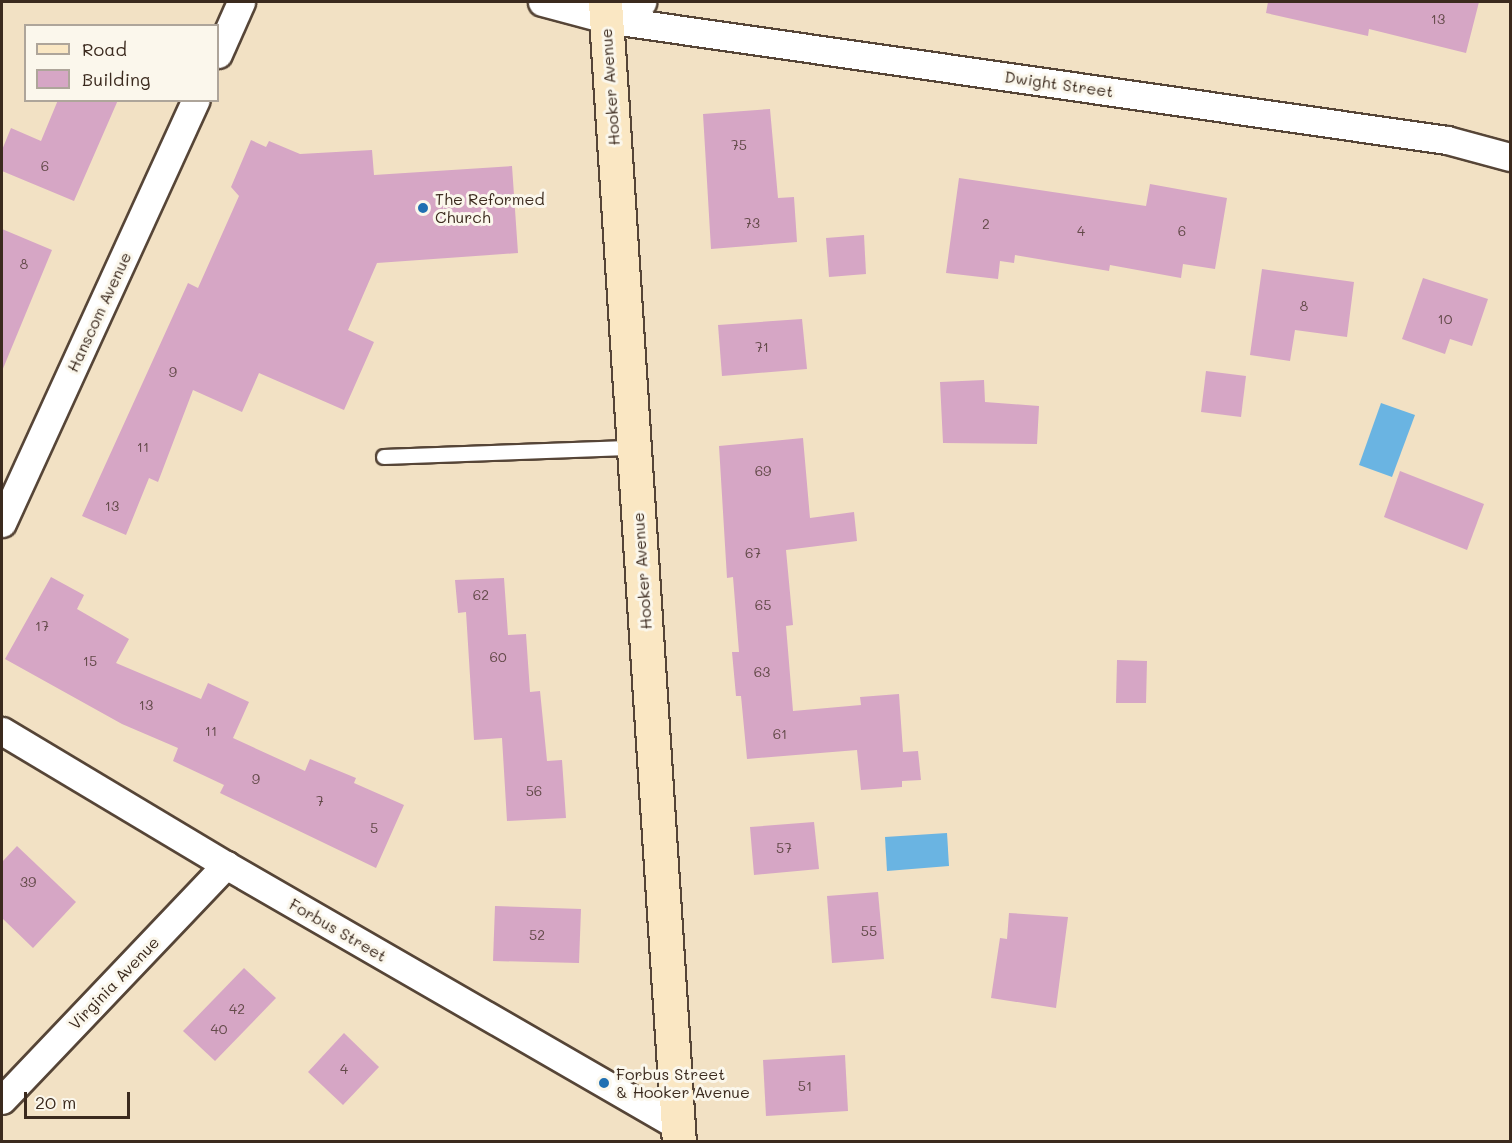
<!DOCTYPE html>
<html>
<head>
<meta charset="utf-8">
<style>
	body { margin:0 }
	#map { position:relative; width:1512px; height:1143px; overflow:hidden; background:#f2e1c4; font-family:Mali,sans-serif }
	div>[style] { position:absolute }
	[style*='--x'] { left:calc(var(--x)*1px); top:calc(var(--y)*1px); width:calc(var(--w)*1px); rotate:calc(var(--a)*1deg) }
	.water>* { inset:0; background:#6ab4e2 }
	.building>* { inset:0; background:#d6a6c5 }
	.roads { filter:drop-shadow(2px 0 #564537) drop-shadow(-2px 0 #564537) drop-shadow(0 2px #564537) drop-shadow(0 -2px #564537) }
	.lane>* { height:14px; margin:-7px; padding:0 7px; transform-origin:7px; border-radius:7px; background:#fff }
	.street>* { height:27px; margin:-13.5px; padding:0 13.5px; transform-origin:13.5px; border-radius:13.5px; background:#fff }
	.secondary>* { height:33px; margin:-16.5px; padding:0 16.5px; transform-origin:16.5px; border-radius:16.5px; background:#fae7c3 }
	.dots>* { width:16px; height:16px; translate:-50% -50%; box-sizing:border-box; border:3px solid #fbf7ec; border-radius:50% }
	span { translate:-50% -50%; white-space:nowrap; text-align:center; line-height:1.15; -webkit-text-stroke:6px #fbf7ec; paint-order:stroke }
	.number-label { font-size:14px; color:#624948 }
	.number-label span { -webkit-text-stroke-width:0 }
	.street-label { font-size:16px; color:#3b2a1e }
	.poi-label { font-size:16px; color:#3b2a1e }
	.left { translate:0 -50%; text-align:left }
	.frame { position:absolute; inset:0; border:3px solid #3b2a1e; pointer-events:none }
	.legend { position:absolute; left:24px; top:24px; width:195px; height:78px; box-sizing:border-box; background:#fbf7ec; border:2px solid #aea59a; margin:0; padding:8px 10px; list-style:none; font-size:18px; color:#3b2a1e }
	.legend li { display:flex; align-items:center; gap:12px; height:30px }
	.legend b { width:30px; border:2px solid #aea59a }
	.scale { position:absolute; left:24px; top:1092px; width:106px; height:27px; box-sizing:border-box; border:3px solid #3b2a1e; border-top:0; padding-left:8px; font-size:18px; line-height:21px; white-space:nowrap; color:#3b2a1e; -webkit-text-stroke:4px #fbf7ec; paint-order:stroke }
</style>
</head>
<body>
<div id="map">
	<div class="water">
		<i style="clip-path:polygon(1381px 403px,1415px 415px,1392px 477px,1359px 465px)"></i>
		<i style="clip-path:polygon(947px 833px,949px 866px,887px 871px,885px 837px)"></i>
	</div>
	<div class="building">
		<i style="clip-path:polygon(1268px 2px,1479px 2px,1466px 53px,1369px 29px,1368px 36px,1266px 13px)"></i>
		<i style="clip-path:polygon(58px 100px,118px 100px,74px 201px,2px 171px,2px 150px,11px 128px,41px 141px)"></i>
		<i style="clip-path:polygon(770px 109px,778px 198px,794px 197px,797px 242px,711px 249px,703px 114px)"></i>
		<i style="clip-path:polygon(251px 140px,266px 147px,269px 141px,300px 154px,372px 150px,374px 175px,512px 166px,518px 253px,377px 263px,348px 330px,374px 342px,344px 410px,259px 373px,242px 412px,193px 390px,158px 482px,149px 478px,126px 535px,82px 516px,188px 283px,198px 288px,239px 196px,231px 187px)"></i>
		<i style="clip-path:polygon(959px 178px,1146px 206px,1150px 184px,1227px 198px,1215px 269px,1183px 264px,1181px 278px,1110px 265px,1109px 271px,1015px 255px,1014px 263px,1000px 261px,998px 279px,946px 273px)"></i>
		<i style="clip-path:polygon(2px 229px,52px 250px,2px 371px)"></i>
		<i style="clip-path:polygon(864px 235px,866px 274px,829px 277px,826px 238px)"></i>
		<i style="clip-path:polygon(1262px 269px,1354px 282px,1347px 337px,1295px 330px,1290px 361px,1250px 355px)"></i>
		<i style="clip-path:polygon(1423px 278px,1488px 299px,1472px 346px,1450px 339px,1445px 354px,1402px 339px)"></i>
		<i style="clip-path:polygon(802px 319px,807px 369px,722px 376px,718px 325px)"></i>
		<i style="clip-path:polygon(1206px 371px,1246px 376px,1241px 417px,1201px 412px)"></i>
		<i style="clip-path:polygon(984px 380px,985px 402px,1039px 406px,1037px 444px,943px 443px,940px 382px)"></i>
		<i style="clip-path:polygon(803px 438px,810px 518px,854px 512px,857px 541px,786px 550px,793px 625px,786px 626px,793px 711px,861px 705px,860px 697px,899px 694px,903px 752px,918px 751px,921px 780px,902px 781px,902px 787px,861px 790px,857px 750px,747px 759px,741px 696px,736px 696px,732px 652px,739px 652px,733px 577px,727px 578px,719px 446px)"></i>
		<i style="clip-path:polygon(1400px 471px,1484px 504px,1467px 550px,1384px 517px)"></i>
		<i style="clip-path:polygon(51px 577px,84px 595px,77px 609px,129px 639px,116px 663px,201px 699px,208px 683px,249px 702px,233px 738px,305px 771px,310px 759px,356px 778px,354px 783px,404px 805px,376px 868px,220px 793px,224px 785px,173px 761px,178px 748px,122px 724px,5px 659px)"></i>
		<i style="clip-path:polygon(504px 578px,508px 635px,526px 634px,530px 692px,540px 691px,547px 761px,562px 760px,566px 818px,507px 821px,502px 738px,474px 740px,466px 612px,458px 613px,455px 580px)"></i>
		<i style="clip-path:polygon(1117px 660px,1147px 661px,1146px 703px,1116px 703px)"></i>
		<i style="clip-path:polygon(814px 822px,819px 869px,754px 875px,750px 827px)"></i>
		<i style="clip-path:polygon(17px 846px,76px 902px,33px 948px,2px 918px,2px 862px)"></i>
		<i style="clip-path:polygon(878px 892px,884px 959px,832px 963px,827px 896px)"></i>
		<i style="clip-path:polygon(495px 906px,581px 909px,579px 963px,493px 961px)"></i>
		<i style="clip-path:polygon(1009px 913px,1068px 917px,1056px 1008px,991px 998px,1000px 938px,1007px 939px)"></i>
		<i style="clip-path:polygon(244px 968px,276px 998px,215px 1061px,183px 1031px)"></i>
		<i style="clip-path:polygon(344px 1033px,379px 1067px,343px 1105px,308px 1072px)"></i>
		<i style="clip-path:polygon(845px 1055px,848px 1111px,766px 1116px,763px 1060px)"></i>
	</div>
	<div class="roads">
		<div class="lane">
			<i style="--x:384;--y:457;--w:250;--a:-2.1"></i>
		</div>
		<div class="street">
			<i style="--x:542;--y:2;--w:66;--a:14.9"></i>
			<i style="--x:606;--y:19;--w:850;--a:8.19"></i>
			<i style="--x:1447;--y:140;--w:65;--a:15.1"></i>
			<i style="--x:606;--y:19;--w:40;--a:-25"></i>
			<i style="--x:218;--y:54;--w:57;--a:-66.1"></i>
			<i style="--x:2;--y:523;--w:465;--a:-65.4"></i>
			<i style="--x:2;--y:731;--w:261;--a:30.9"></i>
			<i style="--x:226;--y:865;--w:522;--a:30"></i>
			<i style="--x:2;--y:1100;--w:325;--a:-46.4"></i>
		</div>
		<div class="secondary">
			<i style="--x:605;--y:2;--w:1142;--a:86.29"></i>
		</div>
	</div>
	<div class="dots">
		<i style="left:423px;top:208px;background:#1f6fb2"></i>
		<i style="left:604px;top:1083px;background:#1f6fb2"></i>
	</div>
	<div class="number-label">
		<span style="left:1438px;top:19px">13</span>
		<span style="left:739px;top:145px">75</span>
		<span style="left:45px;top:166px">6</span>
		<span style="left:752px;top:223px">73</span>
		<span style="left:986px;top:224px">2</span>
		<span style="left:1081px;top:231px">4</span>
		<span style="left:1182px;top:231px">6</span>
		<span style="left:24px;top:264px">8</span>
		<span style="left:1304px;top:306px">8</span>
		<span style="left:1445px;top:319px">10</span>
		<span style="left:762px;top:347px">71</span>
		<span style="left:173px;top:372px">9</span>
		<span style="left:143px;top:447px">11</span>
		<span style="left:763px;top:471px">69</span>
		<span style="left:112px;top:506px">13</span>
		<span style="left:753px;top:553px">67</span>
		<span style="left:481px;top:595px">62</span>
		<span style="left:763px;top:605px">65</span>
		<span style="left:42px;top:626px">17</span>
		<span style="left:498px;top:657px">60</span>
		<span style="left:90px;top:661px">15</span>
		<span style="left:762px;top:672px">63</span>
		<span style="left:146px;top:705px">13</span>
		<span style="left:211px;top:731px">11</span>
		<span style="left:780px;top:734px">61</span>
		<span style="left:256px;top:779px">9</span>
		<span style="left:534px;top:791px">56</span>
		<span style="left:320px;top:801px">7</span>
		<span style="left:374px;top:828px">5</span>
		<span style="left:784px;top:848px">57</span>
		<span style="left:28px;top:882px">39</span>
		<span style="left:869px;top:931px">55</span>
		<span style="left:537px;top:935px">52</span>
		<span style="left:237px;top:1009px">42</span>
		<span style="left:219px;top:1029px">40</span>
		<span style="left:344px;top:1069px">4</span>
		<span style="left:805px;top:1086px">51</span>
	</div>
	<div class="street-label">
		<span style="left:1059px;top:84px;rotate:8deg">Dwight Street</span>
		<span style="left:610px;top:87px;rotate:-94deg">Hooker Avenue</span>
		<span style="left:99px;top:312px;rotate:-65deg">Hanscom Avenue</span>
		<span style="left:642px;top:571px;rotate:-94deg">Hooker Avenue</span>
		<span style="left:338px;top:930px;rotate:30deg">Forbus Street</span>
		<span style="left:114px;top:983px;rotate:-46deg">Virginia Avenue</span>
	</div>
	<div class="poi-label">
		<span class="left" style="left:435px;top:208px">The Reformed<br>Church</span>
		<span class="left" style="left:616px;top:1083px">Forbus Street<br>&amp; Hooker Avenue</span>
	</div>
	<div class="frame"></div>
	<ul class="legend">
	<li><b style="height:8px;background:#fae7c3"></b>Road</li>
	<li><b style="height:16px;background:#d6a6c5"></b>Building</li>
	</ul>
	<div class="scale">20 m</div>
</div>
</body>
</html>
